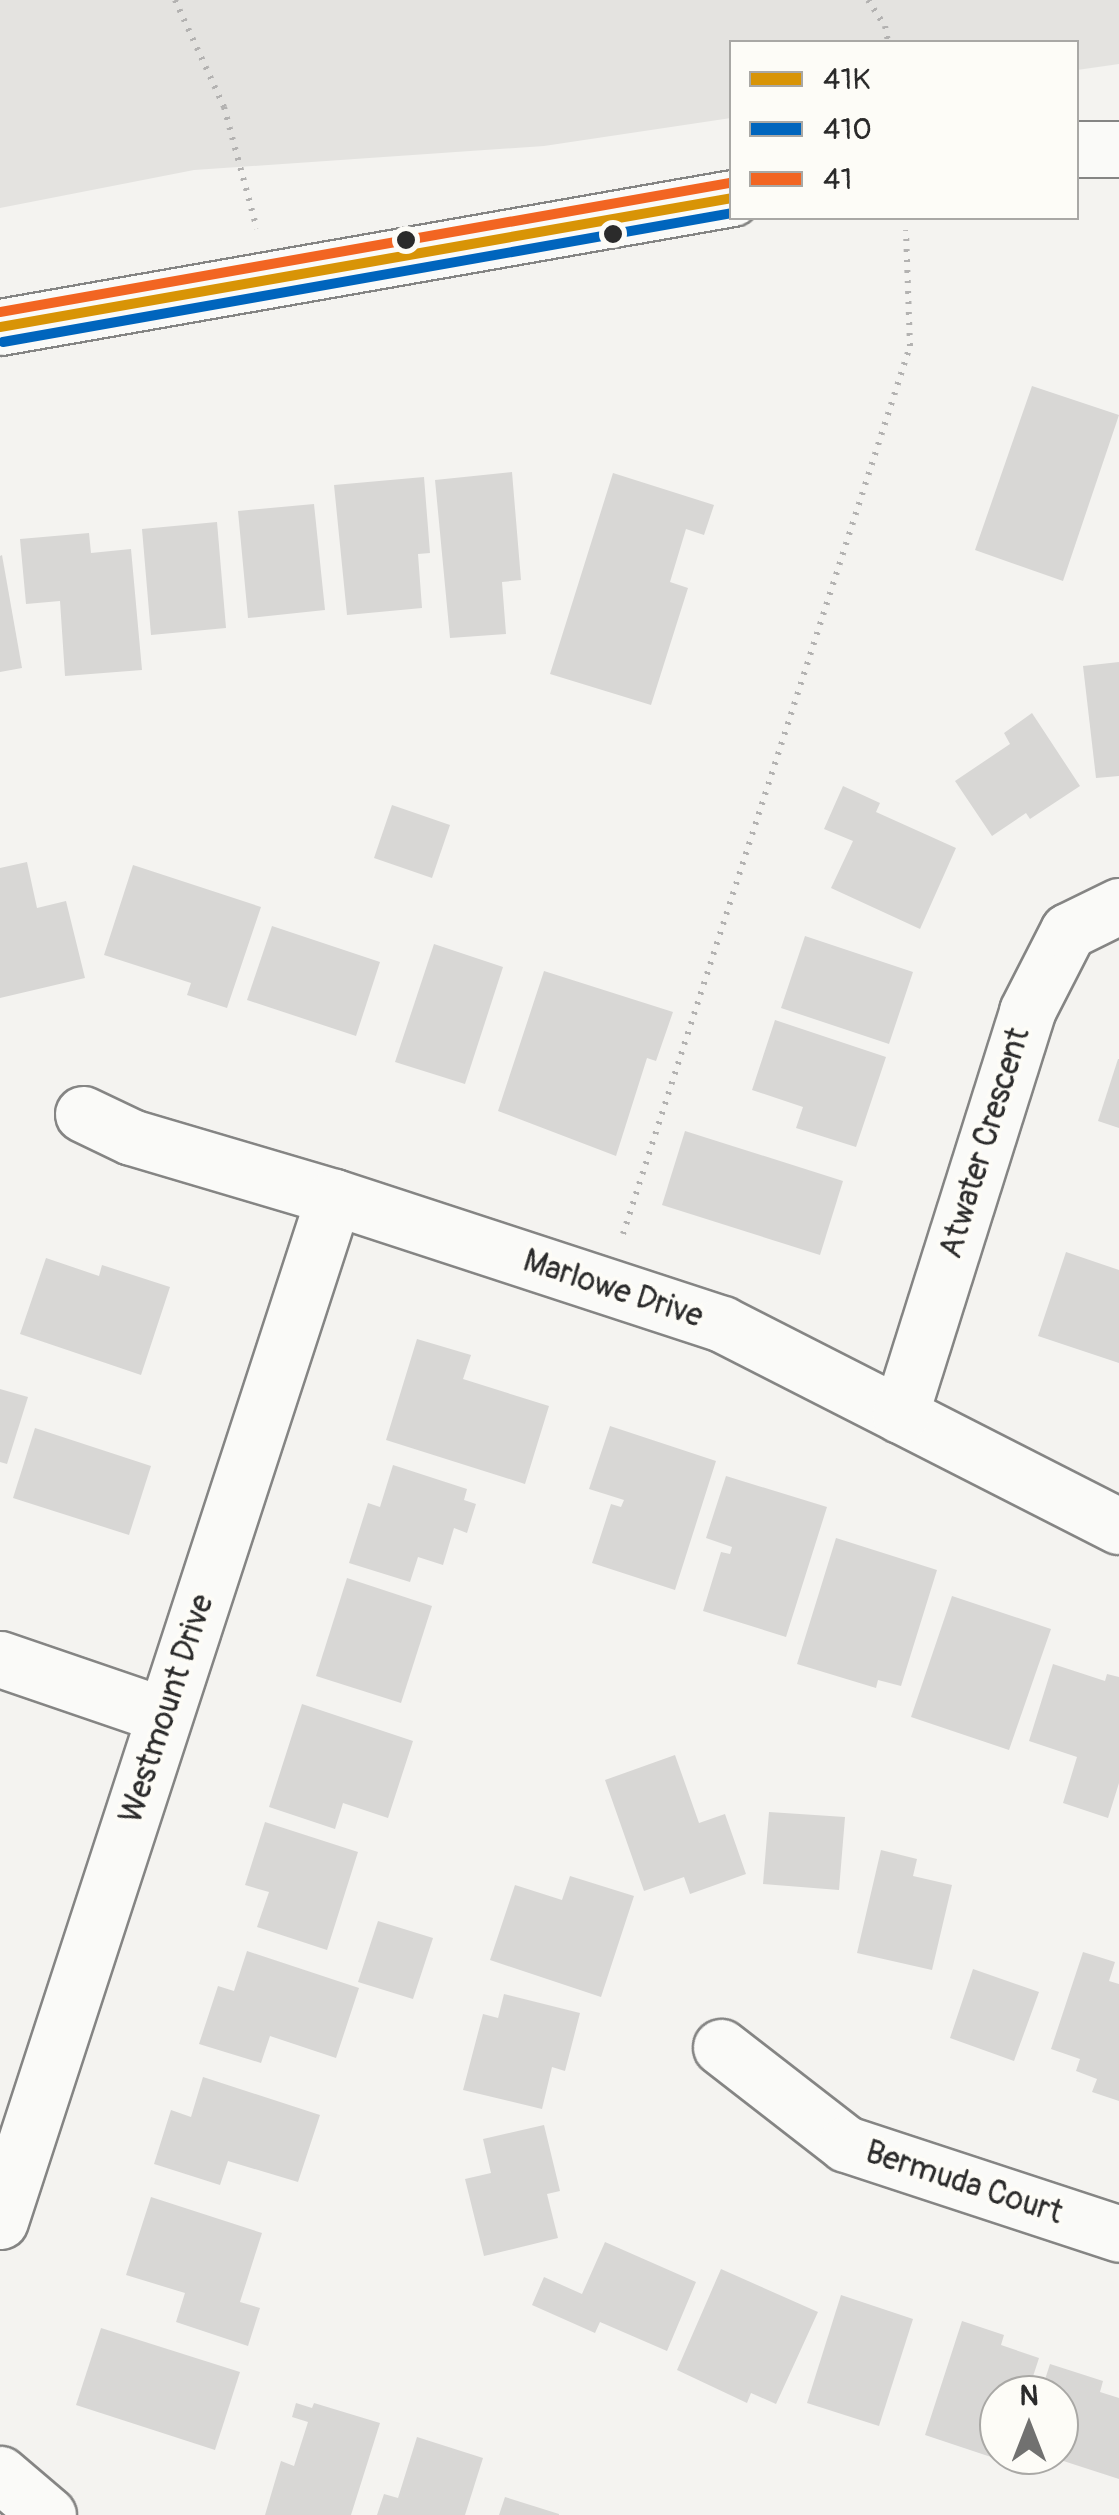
<!DOCTYPE html>
<html>
<head>
<meta charset="utf-8">
<style>
	body { margin:0 }
	#map { position:relative; width:1119px; height:2515px; overflow:hidden; background:#f4f3f0; font-family:Pangolin,sans-serif }
	div>[style] { position:absolute }
	[style*='--x'] { left:calc(var(--x)*1px); top:calc(var(--y)*1px); width:calc(var(--w)*1px); rotate:calc(var(--a)*1deg) }
	.green>* { inset:0; background:#e4e3e0 }
	.building>* { inset:0; background:#d8d7d5 }
	.path>* { height:6px; margin-top:-3px; transform-origin:0; background:repeating-linear-gradient(90deg,#b3b2b1 0 2.5px,transparent 0 10.5px) }
	.roads { filter:drop-shadow(2px 0 #858584) drop-shadow(-2px 0 #858584) drop-shadow(0 2px #858584) drop-shadow(0 -2px #858584) }
	.minor>* { height:55px; margin:-27.5px; padding:0 27.5px; transform-origin:27.5px; border-radius:27.5px; background:#fafaf8 }
	.secondary>* { height:55px; margin:-27.5px; padding:0 27.5px; transform-origin:27.5px; border-radius:27.5px; background:#fafaf8 }
	.bus-1>* { height:10px; margin:-5px; padding:0 5px; transform-origin:5px; border-radius:5px; background:#d89406 }
	.bus-2>* { height:10px; margin:-5px; padding:0 5px; transform-origin:5px; border-radius:5px; background:#0065bd }
	.bus-3>* { height:10px; margin:-5px; padding:0 5px; transform-origin:5px; border-radius:5px; background:#f26522 }
	.dots>* { width:28px; height:28px; translate:-50% -50%; box-sizing:border-box; border:5px solid #fdfcf7; border-radius:50% }
	span { translate:-50% -50%; white-space:nowrap; text-align:center; line-height:1.15; -webkit-text-stroke:8px #fdfcf7; paint-order:stroke }
	.street-label { font-size:32px; color:#2b2b2b }
	.legend { position:absolute; left:729px; top:40px; width:350px; height:180px; box-sizing:border-box; background:#fdfcf7; border:2px solid #a9a8a5; margin:0; padding:12px 18px; list-style:none; font-size:30px; color:#2b2b2b }
	.legend li { display:flex; align-items:center; gap:20px; height:50px }
	.legend b { width:50px; border:2px solid #a9a8a5 }
	.north { position:absolute; left:979px; top:2375px; width:100px; height:100px; box-sizing:border-box; background:#fdfcf7; border:2px solid #a9a8a5; border-radius:50%; rotate:0deg; font-size:28px; font-weight:700; line-height:40px; text-align:center; color:#2b2b2b }
	.north::after { content:''; display:block; margin:auto; width:35px; height:45px; background:#717170; clip-path:polygon(50% 0,100% 100%,50% 72%,0 100%) }
</style>
</head>
<body>
<div id="map">
	<div class="green">
		<i style="clip-path:polygon(0 0,1119px 0,1119px 64px,1077px 70px,1076px 42px,732px 42px,731px 118px,544px 146px,194px 170px,0 208px)"></i>
	</div>
	<div class="building">
		<i style="clip-path:polygon(1032px 386px,1119px 415px,1063px 581px,975px 550px)"></i>
		<i style="clip-path:polygon(512px 472px,521px 580px,502px 582px,506px 634px,450px 638px,435px 480px)"></i>
		<i style="clip-path:polygon(613px 473px,714px 505px,704px 535px,686px 529px,670px 582px,688px 588px,651px 705px,550px 674px)"></i>
		<i style="clip-path:polygon(424px 477px,430px 553px,418px 554px,422px 608px,347px 615px,334px 485px)"></i>
		<i style="clip-path:polygon(314px 504px,325px 610px,248px 618px,238px 511px)"></i>
		<i style="clip-path:polygon(217px 522px,226px 628px,151px 635px,142px 529px)"></i>
		<i style="clip-path:polygon(89px 533px,91px 553px,131px 549px,142px 670px,65px 676px,60px 601px,26px 604px,20px 539px)"></i>
		<i style="clip-path:polygon(2px 555px,22px 668px,0 672px,0 556px)"></i>
		<i style="clip-path:polygon(1119px 662px,1119px 776px,1096px 778px,1083px 666px)"></i>
		<i style="clip-path:polygon(1032px 713px,1080px 786px,1030px 819px,1026px 813px,992px 836px,955px 781px,1010px 744px,1004px 733px)"></i>
		<i style="clip-path:polygon(843px 786px,880px 803px,876px 812px,956px 848px,920px 929px,831px 888px,853px 841px,824px 829px)"></i>
		<i style="clip-path:polygon(392px 805px,450px 825px,432px 878px,374px 858px)"></i>
		<i style="clip-path:polygon(27px 862px,37px 908px,66px 901px,85px 978px,0 998px,0 868px)"></i>
		<i style="clip-path:polygon(133px 865px,261px 907px,227px 1008px,187px 995px,191px 983px,104px 955px)"></i>
		<i style="clip-path:polygon(272px 926px,380px 962px,356px 1036px,247px 1000px)"></i>
		<i style="clip-path:polygon(805px 936px,913px 972px,889px 1044px,781px 1008px)"></i>
		<i style="clip-path:polygon(434px 944px,503px 967px,465px 1084px,395px 1062px)"></i>
		<i style="clip-path:polygon(544px 971px,673px 1012px,656px 1061px,647px 1058px,616px 1156px,498px 1111px)"></i>
		<i style="clip-path:polygon(775px 1020px,886px 1057px,856px 1147px,796px 1128px,803px 1107px,752px 1090px)"></i>
		<i style="clip-path:polygon(1118px 1059px,1119px 1059px,1119px 1128px,1098px 1121px)"></i>
		<i style="clip-path:polygon(685px 1131px,843px 1181px,820px 1255px,662px 1205px)"></i>
		<i style="clip-path:polygon(1066px 1252px,1119px 1270px,1119px 1363px,1038px 1336px)"></i>
		<i style="clip-path:polygon(46px 1258px,99px 1276px,102px 1265px,170px 1287px,141px 1375px,20px 1334px)"></i>
		<i style="clip-path:polygon(417px 1339px,471px 1355px,463px 1379px,549px 1406px,525px 1484px,386px 1440px)"></i>
		<i style="clip-path:polygon(0 1389px,28px 1397px,7px 1464px,0 1462px)"></i>
		<i style="clip-path:polygon(610px 1426px,716px 1461px,675px 1590px,592px 1563px,611px 1504px,621px 1507px,624px 1500px,589px 1489px)"></i>
		<i style="clip-path:polygon(35px 1428px,151px 1466px,129px 1535px,13px 1498px)"></i>
		<i style="clip-path:polygon(393px 1465px,467px 1489px,464px 1500px,476px 1504px,467px 1533px,454px 1528px,443px 1565px,418px 1557px,410px 1582px,349px 1563px,368px 1503px,380px 1507px)"></i>
		<i style="clip-path:polygon(726px 1476px,827px 1507px,786px 1637px,703px 1611px,721px 1552px,730px 1554px,732px 1547px,706px 1538px)"></i>
		<i style="clip-path:polygon(836px 1538px,937px 1570px,901px 1686px,878px 1680px,876px 1688px,797px 1664px)"></i>
		<i style="clip-path:polygon(347px 1578px,432px 1606px,401px 1703px,316px 1676px)"></i>
		<i style="clip-path:polygon(952px 1596px,1051px 1629px,1009px 1750px,911px 1717px)"></i>
		<i style="clip-path:polygon(1053px 1664px,1105px 1681px,1107px 1674px,1119px 1677px,1119px 1783px,1108px 1818px,1063px 1803px,1077px 1757px,1029px 1741px)"></i>
		<i style="clip-path:polygon(302px 1704px,413px 1741px,388px 1818px,343px 1803px,335px 1829px,269px 1807px)"></i>
		<i style="clip-path:polygon(675px 1755px,699px 1823px,725px 1814px,746px 1874px,690px 1894px,684px 1877px,644px 1891px,605px 1780px)"></i>
		<i style="clip-path:polygon(769px 1812px,845px 1817px,839px 1890px,763px 1884px)"></i>
		<i style="clip-path:polygon(265px 1822px,358px 1852px,327px 1950px,257px 1927px,269px 1892px,245px 1885px)"></i>
		<i style="clip-path:polygon(881px 1850px,917px 1859px,913px 1876px,952px 1885px,932px 1970px,857px 1953px)"></i>
		<i style="clip-path:polygon(570px 1876px,634px 1896px,601px 1997px,490px 1960px,515px 1885px,562px 1900px)"></i>
		<i style="clip-path:polygon(378px 1921px,433px 1938px,413px 1999px,358px 1982px)"></i>
		<i style="clip-path:polygon(247px 1951px,359px 1988px,336px 2058px,270px 2036px,261px 2063px,199px 2044px,218px 1986px,234px 1991px)"></i>
		<i style="clip-path:polygon(1083px 1952px,1115px 1962px,1109px 1981px,1119px 1984px,1119px 2101px,1092px 2092px,1097px 2079px,1076px 2071px,1080px 2059px,1051px 2049px)"></i>
		<i style="clip-path:polygon(973px 1969px,1039px 1992px,1014px 2061px,950px 2038px)"></i>
		<i style="clip-path:polygon(504px 1994px,580px 2013px,565px 2071px,552px 2067px,542px 2109px,463px 2090px,483px 2014px,498px 2018px)"></i>
		<i style="clip-path:polygon(203px 2077px,320px 2115px,298px 2182px,228px 2161px,220px 2185px,154px 2164px,171px 2110px,191px 2117px)"></i>
		<i style="clip-path:polygon(544px 2125px,560px 2191px,547px 2194px,558px 2238px,484px 2256px,465px 2179px,491px 2173px,483px 2139px)"></i>
		<i style="clip-path:polygon(151px 2197px,262px 2233px,240px 2302px,260px 2308px,248px 2346px,176px 2322px,185px 2293px,126px 2275px)"></i>
		<i style="clip-path:polygon(605px 2242px,696px 2282px,667px 2351px,600px 2322px,595px 2333px,532px 2305px,544px 2277px,582px 2294px)"></i>
		<i style="clip-path:polygon(721px 2269px,818px 2312px,776px 2404px,751px 2393px,747px 2403px,677px 2370px)"></i>
		<i style="clip-path:polygon(841px 2295px,913px 2319px,879px 2426px,807px 2403px)"></i>
		<i style="clip-path:polygon(962px 2321px,1004px 2335px,1001px 2345px,1039px 2358px,1027px 2395px,999px 2395px,999px 2433px,991px 2457px,925px 2435px)"></i>
		<i style="clip-path:polygon(101px 2328px,240px 2372px,215px 2450px,76px 2405px)"></i>
		<i style="clip-path:polygon(1050px 2364px,1103px 2381px,1100px 2392px,1119px 2398px,1119px 2479px,1048px 2456px,1059px 2455px,1059px 2395px,1040px 2395px)"></i>
		<i style="clip-path:polygon(296px 2403px,312px 2408px,314px 2403px,380px 2423px,351px 2515px,265px 2515px,281px 2461px,294px 2466px,308px 2422px,292px 2417px)"></i>
		<i style="clip-path:polygon(417px 2437px,483px 2458px,465px 2515px,377px 2515px,384px 2494px,398px 2498px)"></i>
		<i style="clip-path:polygon(505px 2497px,559px 2514px,559px 2515px,499px 2515px)"></i>
	</div>
	<div class="path">
		<i style="--x:175;--y:0;--w:118;--a:65.4"></i>
		<i style="--x:224;--y:107;--w:126;--a:74.9"></i>
		<i style="--x:868;--y:0;--w:31;--a:57"></i>
		<i style="--x:885;--y:26;--w:16;--a:79"></i>
		<i style="--x:623;--y:1234;--w:933;--a:-72.09"></i>
		<i style="--x:910;--y:346;--w:116;--a:-92"></i>
	</div>
	<div class="roads">
		<div class="minor">
			<i style="--x:83;--y:1114;--w:53;--a:25.6"></i>
			<i style="--x:131;--y:1137;--w:212;--a:16.5"></i>
			<i style="--x:334;--y:1197;--w:408;--a:18.1"></i>
			<i style="--x:722;--y:1324;--w:445;--a:27"></i>
			<i style="--x:900;--y:1415;--w:423;--a:-72.5"></i>
			<i style="--x:1027;--y:1011;--w:90;--a:-62.9"></i>
			<i style="--x:1068;--y:931;--w:57;--a:-26.1"></i>
			<i style="--x:0;--y:1659;--w:173;--a:18.9"></i>
			<i style="--x:721;--y:2047;--w:158;--a:37.8"></i>
			<i style="--x:846;--y:2144;--w:287;--a:18.2"></i>
			<i style="--x:0;--y:2221;--w:1077;--a:-71.94"></i>
			<i style="--x:0;--y:2474;--w:63;--a:40.5"></i>
		</div>
		<div class="secondary">
			<i style="--x:1076;--y:149;--w:43;--a:0"></i>
			<i style="--x:0;--y:327;--w:743;--a:-9.99"></i>
		</div>
	</div>
	<div class="bus-1">
		<i style="--x:0;--y:327;--w:743;--a:-9.99"></i>
	</div>
	<div class="bus-2">
		<i style="--x:3;--y:342;--w:740;--a:-10.03"></i>
	</div>
	<div class="bus-3">
		<i style="--x:0;--y:312;--w:740;--a:-10.03"></i>
	</div>
	<div class="dots">
		<i style="left:613px;top:234px;background:#2b2b2b"></i>
		<i style="left:406px;top:240px;background:#2b2b2b"></i>
	</div>
	<div class="street-label">
		<span style="left:985px;top:1143px;rotate:-73deg">Atwater Crescent</span>
		<span style="left:613px;top:1289px;rotate:18deg">Marlowe Drive</span>
		<span style="left:167px;top:1709px;rotate:-72deg">Westmount Drive</span>
		<span style="left:964px;top:2183px;rotate:18deg">Bermuda Court</span>
	</div>
	<ul class="legend">
	<li><b style="height:12px;background:#d89406"></b>41K</li>
	<li><b style="height:12px;background:#0065bd"></b>41O</li>
	<li><b style="height:12px;background:#f26522"></b>41</li>
	</ul>
	<div class="north">N</div>
</div>
</body>
</html>
